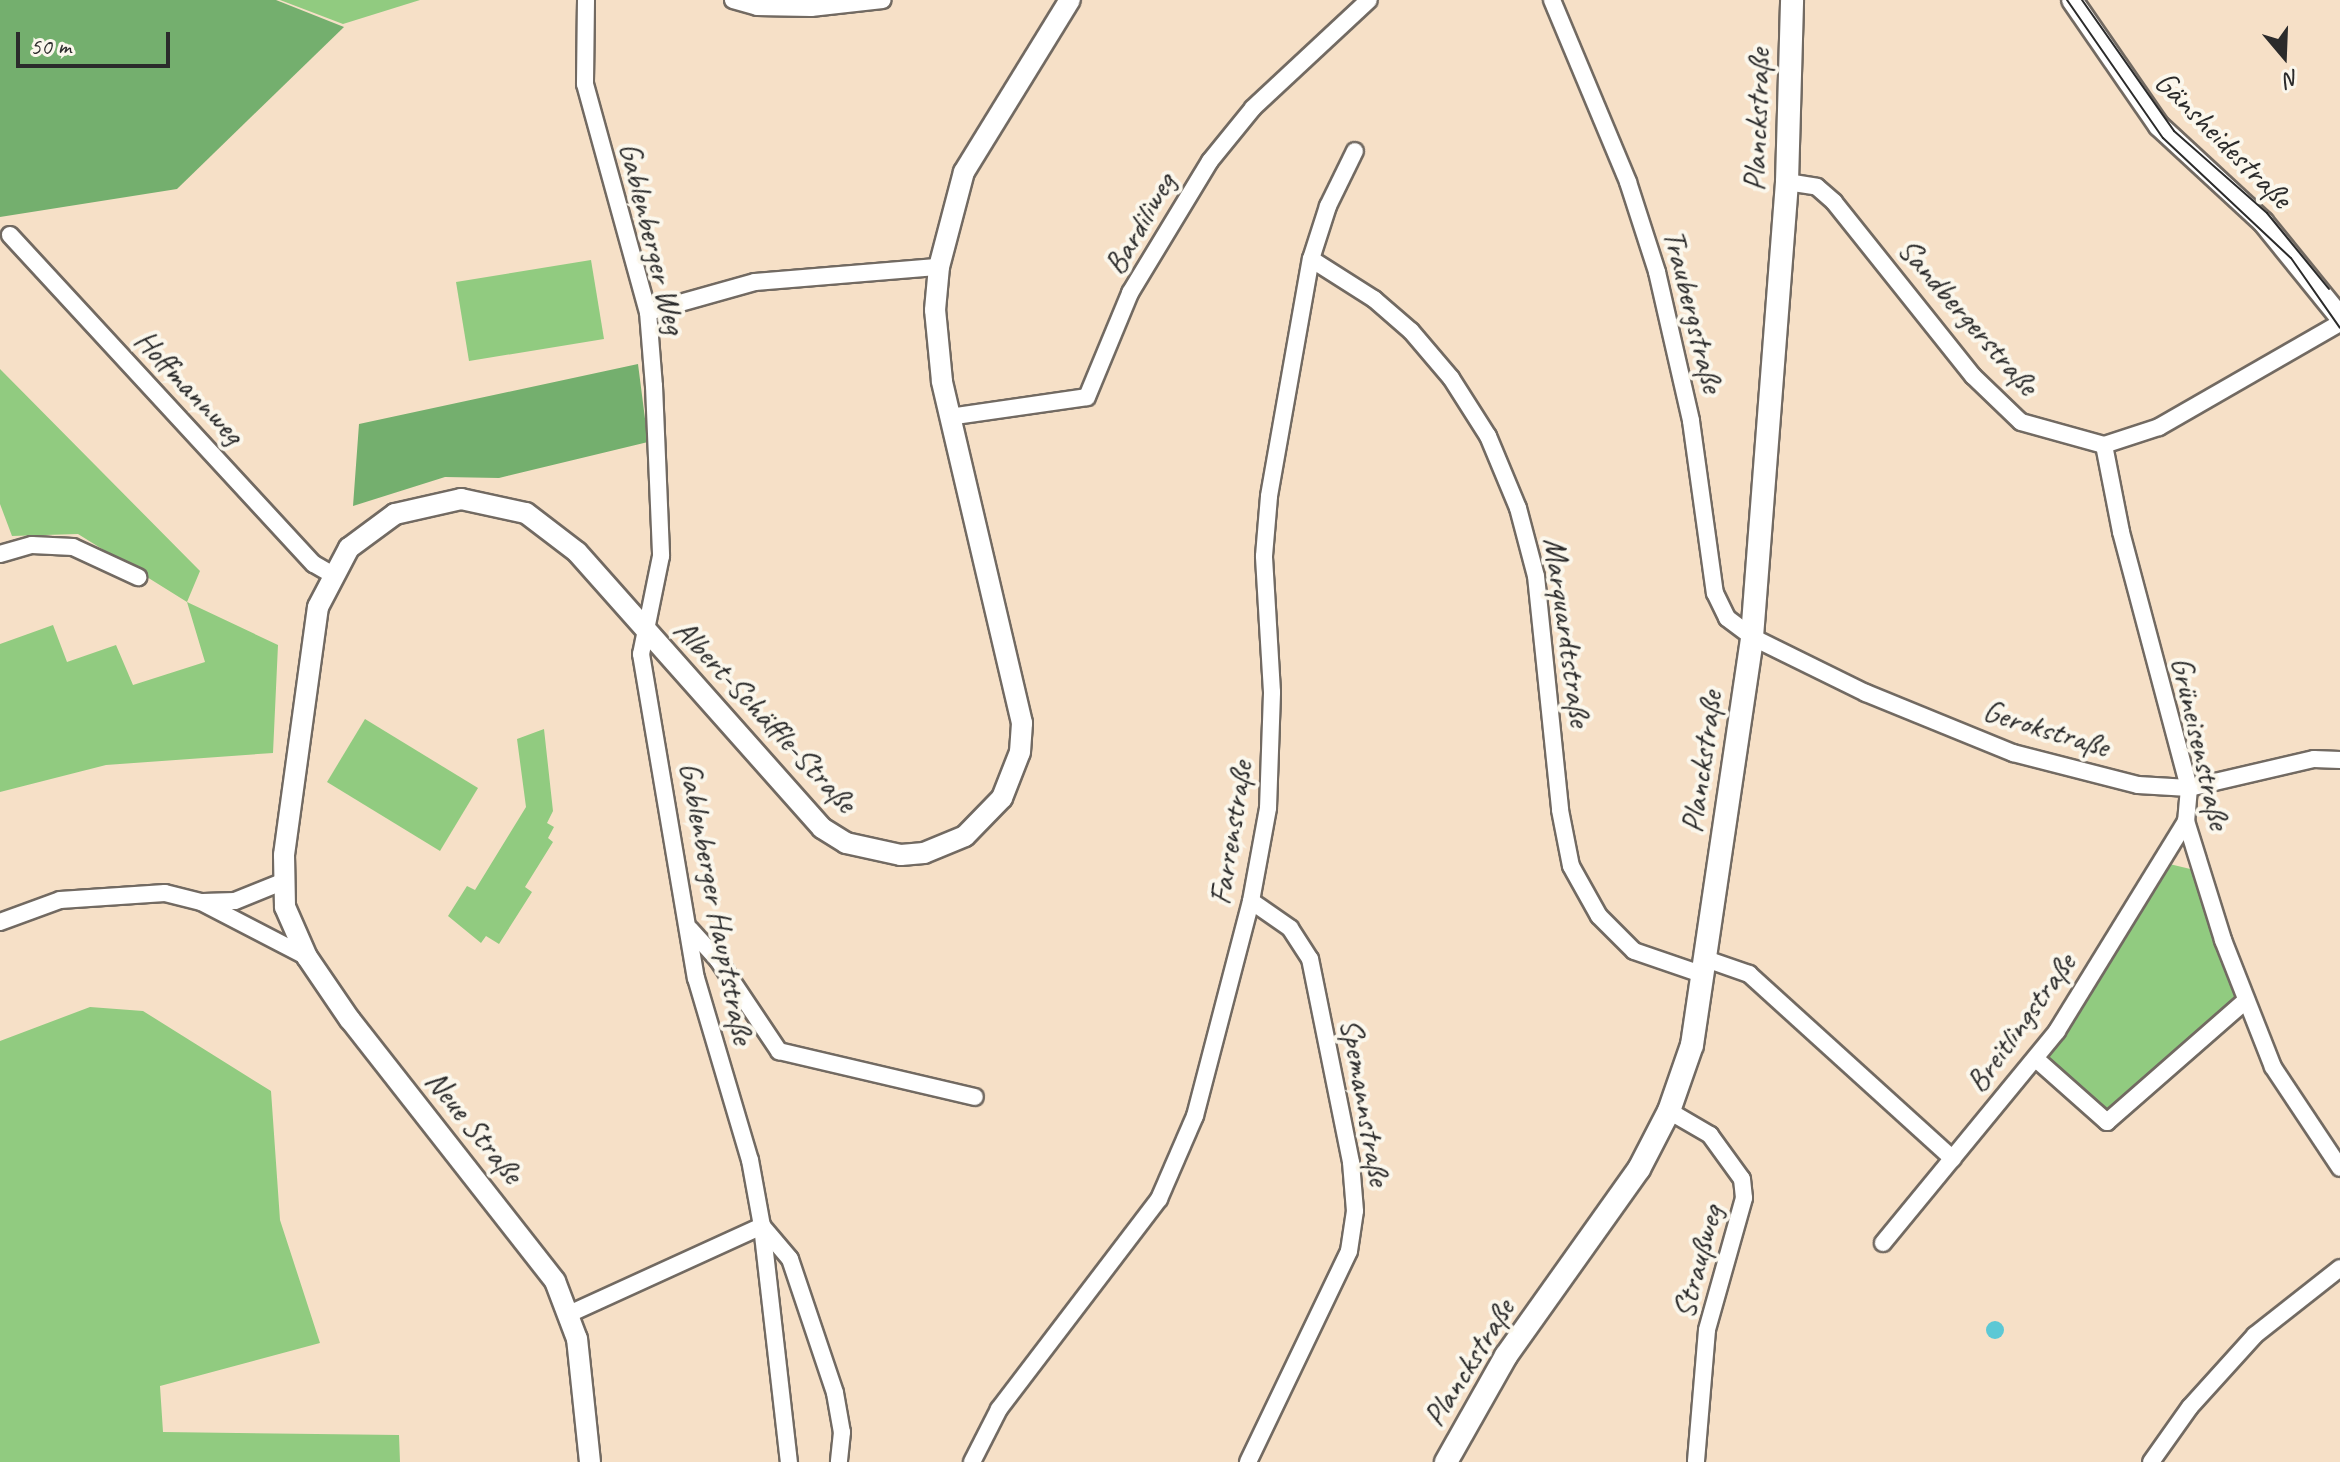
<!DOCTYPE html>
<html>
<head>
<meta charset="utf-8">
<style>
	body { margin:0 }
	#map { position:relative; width:2340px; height:1462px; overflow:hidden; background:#f6e0c7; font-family:Caveat,sans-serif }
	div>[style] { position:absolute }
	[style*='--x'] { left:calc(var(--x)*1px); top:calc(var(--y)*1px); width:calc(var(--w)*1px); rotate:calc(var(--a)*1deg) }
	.green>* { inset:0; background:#91cb80 }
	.forest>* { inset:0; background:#74af6e }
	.water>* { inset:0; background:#5cc8d5 }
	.round { border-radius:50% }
	.roads { filter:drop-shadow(2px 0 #726a62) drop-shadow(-2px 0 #726a62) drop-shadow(0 2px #726a62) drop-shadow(0 -2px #726a62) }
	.minor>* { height:16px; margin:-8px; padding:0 8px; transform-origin:8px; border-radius:8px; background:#fff }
	.tertiary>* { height:20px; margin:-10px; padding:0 10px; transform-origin:10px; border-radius:10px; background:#fff }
	.secondary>* { height:22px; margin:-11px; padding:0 11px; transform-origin:11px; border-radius:11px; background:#fff }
	.tram>* { height:2px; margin:-1px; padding:0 1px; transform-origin:1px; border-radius:1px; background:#2b2b2b }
	span { translate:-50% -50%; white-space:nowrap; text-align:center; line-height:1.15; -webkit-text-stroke:8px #fbf7ec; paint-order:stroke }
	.street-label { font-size:32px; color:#2b2b2b }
	.north { position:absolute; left:2244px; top:16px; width:80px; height:80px; -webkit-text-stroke:6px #fbf7ec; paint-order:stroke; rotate:161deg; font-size:22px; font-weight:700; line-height:32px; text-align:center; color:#2b2b2b }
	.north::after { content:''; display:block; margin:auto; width:28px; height:36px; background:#2b2b2b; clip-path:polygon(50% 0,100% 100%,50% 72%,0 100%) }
	.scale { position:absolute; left:16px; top:32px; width:154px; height:36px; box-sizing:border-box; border:4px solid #2b2b2b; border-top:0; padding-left:10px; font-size:24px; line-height:28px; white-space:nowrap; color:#2b2b2b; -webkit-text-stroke:6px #fbf7ec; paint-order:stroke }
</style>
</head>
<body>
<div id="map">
	<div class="green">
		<i style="clip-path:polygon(280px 0,420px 0,343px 24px)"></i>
		<i style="clip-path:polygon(591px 260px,604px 339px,469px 361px,456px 282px)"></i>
		<i style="clip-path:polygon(0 369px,200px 571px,187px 602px,278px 645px,273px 753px,106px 765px,0 792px,0 644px,53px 625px,67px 662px,116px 645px,133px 685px,205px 662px,187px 602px,78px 534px,12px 536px,0 504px)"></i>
		<i style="clip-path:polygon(365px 719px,478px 788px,440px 851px,327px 782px)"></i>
		<i style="clip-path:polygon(544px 729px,553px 811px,547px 823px,554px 827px,548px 838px,553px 842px,525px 887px,532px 892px,499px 944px,486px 936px,481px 943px,448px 916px,467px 886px,475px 890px,526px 807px,517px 739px)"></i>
		<i style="clip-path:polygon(2161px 862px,2203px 872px,2244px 1002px,2107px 1122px,2036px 1059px)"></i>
		<i style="clip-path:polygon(90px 1007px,143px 1011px,271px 1091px,280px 1220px,320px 1343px,160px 1386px,163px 1432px,399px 1435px,400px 1462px,0 1462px,0 1041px)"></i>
	</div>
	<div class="forest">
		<i style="clip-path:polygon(0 0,276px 0,344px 27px,177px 189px,0 217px)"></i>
		<i style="clip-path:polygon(638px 364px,648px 442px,499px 478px,445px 477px,353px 506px,359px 424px)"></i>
	</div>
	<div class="water">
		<i class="round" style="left:1986px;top:1321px;width:18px;height:18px"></i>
	</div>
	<div class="roads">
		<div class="minor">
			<i style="--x:586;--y:0;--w:84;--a:90.7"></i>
			<i style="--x:585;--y:84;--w:237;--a:74.6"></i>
			<i style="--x:648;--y:312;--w:74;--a:85.4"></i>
			<i style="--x:654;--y:386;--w:170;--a:87.6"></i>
			<i style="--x:661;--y:556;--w:100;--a:101.5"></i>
			<i style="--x:641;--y:654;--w:329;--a:80.4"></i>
			<i style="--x:696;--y:978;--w:190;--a:73.5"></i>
			<i style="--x:750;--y:1160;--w:67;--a:79.7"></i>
			<i style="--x:762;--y:1226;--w:238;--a:83.5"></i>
			<i style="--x:733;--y:0;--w:25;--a:16"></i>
			<i style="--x:757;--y:7;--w:54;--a:1.1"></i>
			<i style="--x:811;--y:8;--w:72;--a:-6.3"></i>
			<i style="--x:1552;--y:0;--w:197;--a:67.3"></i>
			<i style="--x:1628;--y:182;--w:95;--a:72.1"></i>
			<i style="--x:1657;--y:272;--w:153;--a:77.1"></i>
			<i style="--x:1691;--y:421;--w:174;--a:82.1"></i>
			<i style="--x:1715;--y:593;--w:28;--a:64"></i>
			<i style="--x:1727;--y:618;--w:31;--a:37"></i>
			<i style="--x:1752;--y:637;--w:127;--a:26.2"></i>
			<i style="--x:1866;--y:693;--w:159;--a:22.2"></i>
			<i style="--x:2013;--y:753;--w:129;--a:14.4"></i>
			<i style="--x:2138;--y:785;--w:51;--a:3.4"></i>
			<i style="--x:2189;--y:788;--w:128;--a:-13.1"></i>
			<i style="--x:2314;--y:759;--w:26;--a:2"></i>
			<i style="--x:1787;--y:182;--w:30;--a:9"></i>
			<i style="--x:1817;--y:187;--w:23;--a:41"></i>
			<i style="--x:1834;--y:202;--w:223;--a:51.4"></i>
			<i style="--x:1973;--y:376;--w:66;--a:43.8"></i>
			<i style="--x:2021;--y:422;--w:86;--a:15.5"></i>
			<i style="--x:2104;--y:445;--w:58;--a:-18.1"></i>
			<i style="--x:2159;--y:427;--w:209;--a:-29.9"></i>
			<i style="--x:10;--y:235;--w:448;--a:47.3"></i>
			<i style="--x:314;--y:564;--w:20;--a:30"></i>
			<i style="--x:1311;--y:259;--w:75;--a:32.4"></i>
			<i style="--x:1374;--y:299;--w:49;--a:40.9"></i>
			<i style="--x:1411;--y:331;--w:62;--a:49.6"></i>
			<i style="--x:1451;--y:378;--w:69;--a:57.5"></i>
			<i style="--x:1488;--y:436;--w:78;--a:67.4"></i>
			<i style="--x:1518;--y:508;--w:70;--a:75.2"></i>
			<i style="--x:1536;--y:576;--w:235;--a:84.1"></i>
			<i style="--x:1560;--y:810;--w:57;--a:78.9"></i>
			<i style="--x:1571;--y:866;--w:57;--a:60.8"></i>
			<i style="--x:1599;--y:916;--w:49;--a:45"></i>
			<i style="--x:1634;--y:951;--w:74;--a:18.9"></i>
			<i style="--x:648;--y:312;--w:111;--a:-15.7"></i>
			<i style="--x:755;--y:282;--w:185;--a:-4.7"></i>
			<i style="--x:949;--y:417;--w:139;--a:-8.2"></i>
			<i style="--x:1087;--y:397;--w:113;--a:-67.5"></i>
			<i style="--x:1130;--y:293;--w:154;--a:-58.8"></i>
			<i style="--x:1210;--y:161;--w:68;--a:-50.9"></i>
			<i style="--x:1253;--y:108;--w:158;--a:-43"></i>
			<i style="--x:2104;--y:445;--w:89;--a:78.9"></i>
			<i style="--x:2121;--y:532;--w:265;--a:75.1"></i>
			<i style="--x:2189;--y:788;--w:33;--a:95"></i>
			<i style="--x:2186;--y:821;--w:125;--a:72.7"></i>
			<i style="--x:2223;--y:940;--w:136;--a:68.5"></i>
			<i style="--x:2273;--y:1067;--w:121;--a:56.4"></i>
			<i style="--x:0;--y:554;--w:33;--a:-16"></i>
			<i style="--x:32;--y:545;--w:41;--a:2.8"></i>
			<i style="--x:73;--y:547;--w:72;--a:24.8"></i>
			<i style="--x:203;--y:902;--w:32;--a:-2"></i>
			<i style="--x:235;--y:901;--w:51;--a:-22"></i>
			<i style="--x:0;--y:922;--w:64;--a:-20.1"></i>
			<i style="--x:60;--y:900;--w:105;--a:-3.8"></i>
			<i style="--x:165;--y:893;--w:37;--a:14"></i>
			<i style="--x:201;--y:902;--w:119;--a:27.4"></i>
			<i style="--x:690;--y:929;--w:42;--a:47.9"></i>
			<i style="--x:718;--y:960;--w:110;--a:56.2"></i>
			<i style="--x:779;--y:1051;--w:201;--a:13.2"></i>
			<i style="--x:1706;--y:959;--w:46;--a:19.2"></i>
			<i style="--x:1749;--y:974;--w:275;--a:42.2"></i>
			<i style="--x:2036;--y:1059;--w:95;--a:41.6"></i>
			<i style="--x:2107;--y:1122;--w:182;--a:-41.2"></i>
			<i style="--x:1669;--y:1111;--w:48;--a:30.3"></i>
			<i style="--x:1710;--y:1135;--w:54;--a:54"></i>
			<i style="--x:1742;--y:1179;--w:19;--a:84"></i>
			<i style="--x:1744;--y:1198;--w:137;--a:105.7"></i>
			<i style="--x:1707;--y:1330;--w:132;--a:94.8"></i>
			<i style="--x:1883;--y:1243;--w:274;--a:-50.6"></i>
			<i style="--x:2057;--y:1031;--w:246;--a:-58.4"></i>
			<i style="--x:569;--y:1314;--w:212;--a:-24.5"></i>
			<i style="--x:762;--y:1226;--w:43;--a:49.7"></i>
			<i style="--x:790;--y:1259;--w:141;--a:71.4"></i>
			<i style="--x:835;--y:1393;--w:40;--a:80"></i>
			<i style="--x:842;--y:1432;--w:30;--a:96"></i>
			<i style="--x:972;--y:1462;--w:59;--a:-63"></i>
			<i style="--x:999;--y:1409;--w:264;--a:-52.7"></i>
			<i style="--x:1159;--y:1199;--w:90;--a:-66.6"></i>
			<i style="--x:1195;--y:1116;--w:222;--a:-75.4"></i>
			<i style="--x:1251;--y:901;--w:95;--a:-79.6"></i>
			<i style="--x:1268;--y:808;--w:116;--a:-88"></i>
			<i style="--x:1272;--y:692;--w:136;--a:-93.4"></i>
			<i style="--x:1264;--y:556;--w:60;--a:-85.2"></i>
			<i style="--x:1269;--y:496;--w:241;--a:-80"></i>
			<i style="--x:1311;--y:259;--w:56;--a:-72.2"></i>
			<i style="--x:1328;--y:206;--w:61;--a:-63.9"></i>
			<i style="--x:1248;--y:1462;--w:234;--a:-64.4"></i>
			<i style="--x:1349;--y:1251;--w:40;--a:-81.5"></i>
			<i style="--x:1355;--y:1211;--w:49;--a:-94.7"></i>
			<i style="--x:1351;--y:1162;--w:207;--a:-101.4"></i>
			<i style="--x:1310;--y:959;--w:37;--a:-123"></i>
			<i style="--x:1290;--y:928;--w:47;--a:-145.3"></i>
			<i style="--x:2151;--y:1462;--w:67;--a:-54.7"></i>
			<i style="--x:2190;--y:1407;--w:97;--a:-47.9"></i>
			<i style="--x:2255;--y:1335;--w:108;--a:-38.2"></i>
		</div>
		<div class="tertiary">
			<i style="--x:2072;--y:0;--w:153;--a:55.4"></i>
			<i style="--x:2159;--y:126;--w:142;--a:42.7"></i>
			<i style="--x:2263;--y:222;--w:122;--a:51"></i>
			<i style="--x:590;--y:1462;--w:124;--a:-96"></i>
			<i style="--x:577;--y:1339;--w:62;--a:-110.8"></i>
			<i style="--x:555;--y:1281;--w:332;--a:-128.1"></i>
			<i style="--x:350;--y:1020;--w:76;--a:-124.3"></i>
			<i style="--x:307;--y:957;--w:55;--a:-113.7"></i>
			<i style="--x:285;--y:907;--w:52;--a:-91.1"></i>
			<i style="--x:284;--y:855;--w:250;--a:-82.2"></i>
			<i style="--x:318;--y:607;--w:67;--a:-62.3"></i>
			<i style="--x:349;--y:548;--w:57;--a:-36.5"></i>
			<i style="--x:395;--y:514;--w:68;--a:-12.8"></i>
			<i style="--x:461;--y:499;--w:66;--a:12.2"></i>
			<i style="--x:526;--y:513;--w:64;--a:37.4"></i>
			<i style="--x:577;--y:552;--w:369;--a:48.4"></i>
			<i style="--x:822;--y:828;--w:28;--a:32"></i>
			<i style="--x:846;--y:843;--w:56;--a:12.3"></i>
			<i style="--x:901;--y:855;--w:23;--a:-5"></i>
			<i style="--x:924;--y:853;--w:44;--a:-22.5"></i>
			<i style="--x:965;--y:836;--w:53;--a:-45.8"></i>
			<i style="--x:1002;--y:798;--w:49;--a:-68.6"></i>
			<i style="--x:1020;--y:752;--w:29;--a:-86"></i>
			<i style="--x:1022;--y:723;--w:351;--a:-103.2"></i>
			<i style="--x:942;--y:381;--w:71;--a:-95.6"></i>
			<i style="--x:935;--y:310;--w:43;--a:-84.7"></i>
			<i style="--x:939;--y:267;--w:98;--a:-75.3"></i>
			<i style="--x:964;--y:172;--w:202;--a:-58.4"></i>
		</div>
		<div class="secondary">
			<i style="--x:1446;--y:1462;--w:122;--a:-60.5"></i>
			<i style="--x:1506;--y:1356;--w:229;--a:-54.6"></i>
			<i style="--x:1639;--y:1169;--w:65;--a:-62.7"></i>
			<i style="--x:1669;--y:1111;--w:70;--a:-70.8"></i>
			<i style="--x:1692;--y:1045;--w:412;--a:-81.6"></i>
			<i style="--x:1752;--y:637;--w:456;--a:-85.6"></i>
			<i style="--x:1787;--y:182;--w:182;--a:-88.4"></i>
		</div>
	</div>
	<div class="tram">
		<i style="--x:2067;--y:0;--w:168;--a:55.2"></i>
		<i style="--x:2163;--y:138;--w:175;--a:43.2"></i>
		<i style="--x:2291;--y:258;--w:85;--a:55"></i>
		<i style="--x:2082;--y:0;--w:160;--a:54.9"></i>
		<i style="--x:2174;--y:131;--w:124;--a:41.4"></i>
		<i style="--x:2267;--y:213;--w:98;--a:50.8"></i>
	</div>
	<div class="street-label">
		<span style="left:1757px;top:120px;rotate:-88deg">Planckstraße</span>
		<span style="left:2223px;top:140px;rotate:45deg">Gänsheidestraße</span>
		<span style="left:1140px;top:224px;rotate:-60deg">Bardiliweg</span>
		<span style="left:652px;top:238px;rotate:76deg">Gablenberger Weg</span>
		<span style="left:1693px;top:311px;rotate:76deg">Traubergstraße</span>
		<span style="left:1968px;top:317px;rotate:49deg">Sandbergerstraße</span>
		<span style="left:189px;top:387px;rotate:47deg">Hoffmannweg</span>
		<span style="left:1567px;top:632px;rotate:82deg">Marquardtstraße</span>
		<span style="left:765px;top:716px;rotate:47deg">Albert-Schäffle-Straße</span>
		<span style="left:2046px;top:729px;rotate:17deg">Gerokstraße</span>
		<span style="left:2200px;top:743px;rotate:77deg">Grüneisenstraße</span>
		<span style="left:1702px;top:762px;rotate:-82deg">Planckstraße</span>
		<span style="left:1231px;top:833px;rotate:-81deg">Farrenstraße</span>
		<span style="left:716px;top:903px;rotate:79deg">Gablenberger Hauptstraße</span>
		<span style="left:2021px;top:1023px;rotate:-54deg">Breitlingstraße</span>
		<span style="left:1365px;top:1102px;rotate:80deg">Spemannstraße</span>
		<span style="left:474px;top:1127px;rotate:51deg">Neue Straße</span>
		<span style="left:1698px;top:1262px;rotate:-75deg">Straußweg</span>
		<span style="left:1469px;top:1363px;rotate:-58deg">Planckstraße</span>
	</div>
	<div class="north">N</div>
	<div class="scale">50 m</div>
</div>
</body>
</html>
